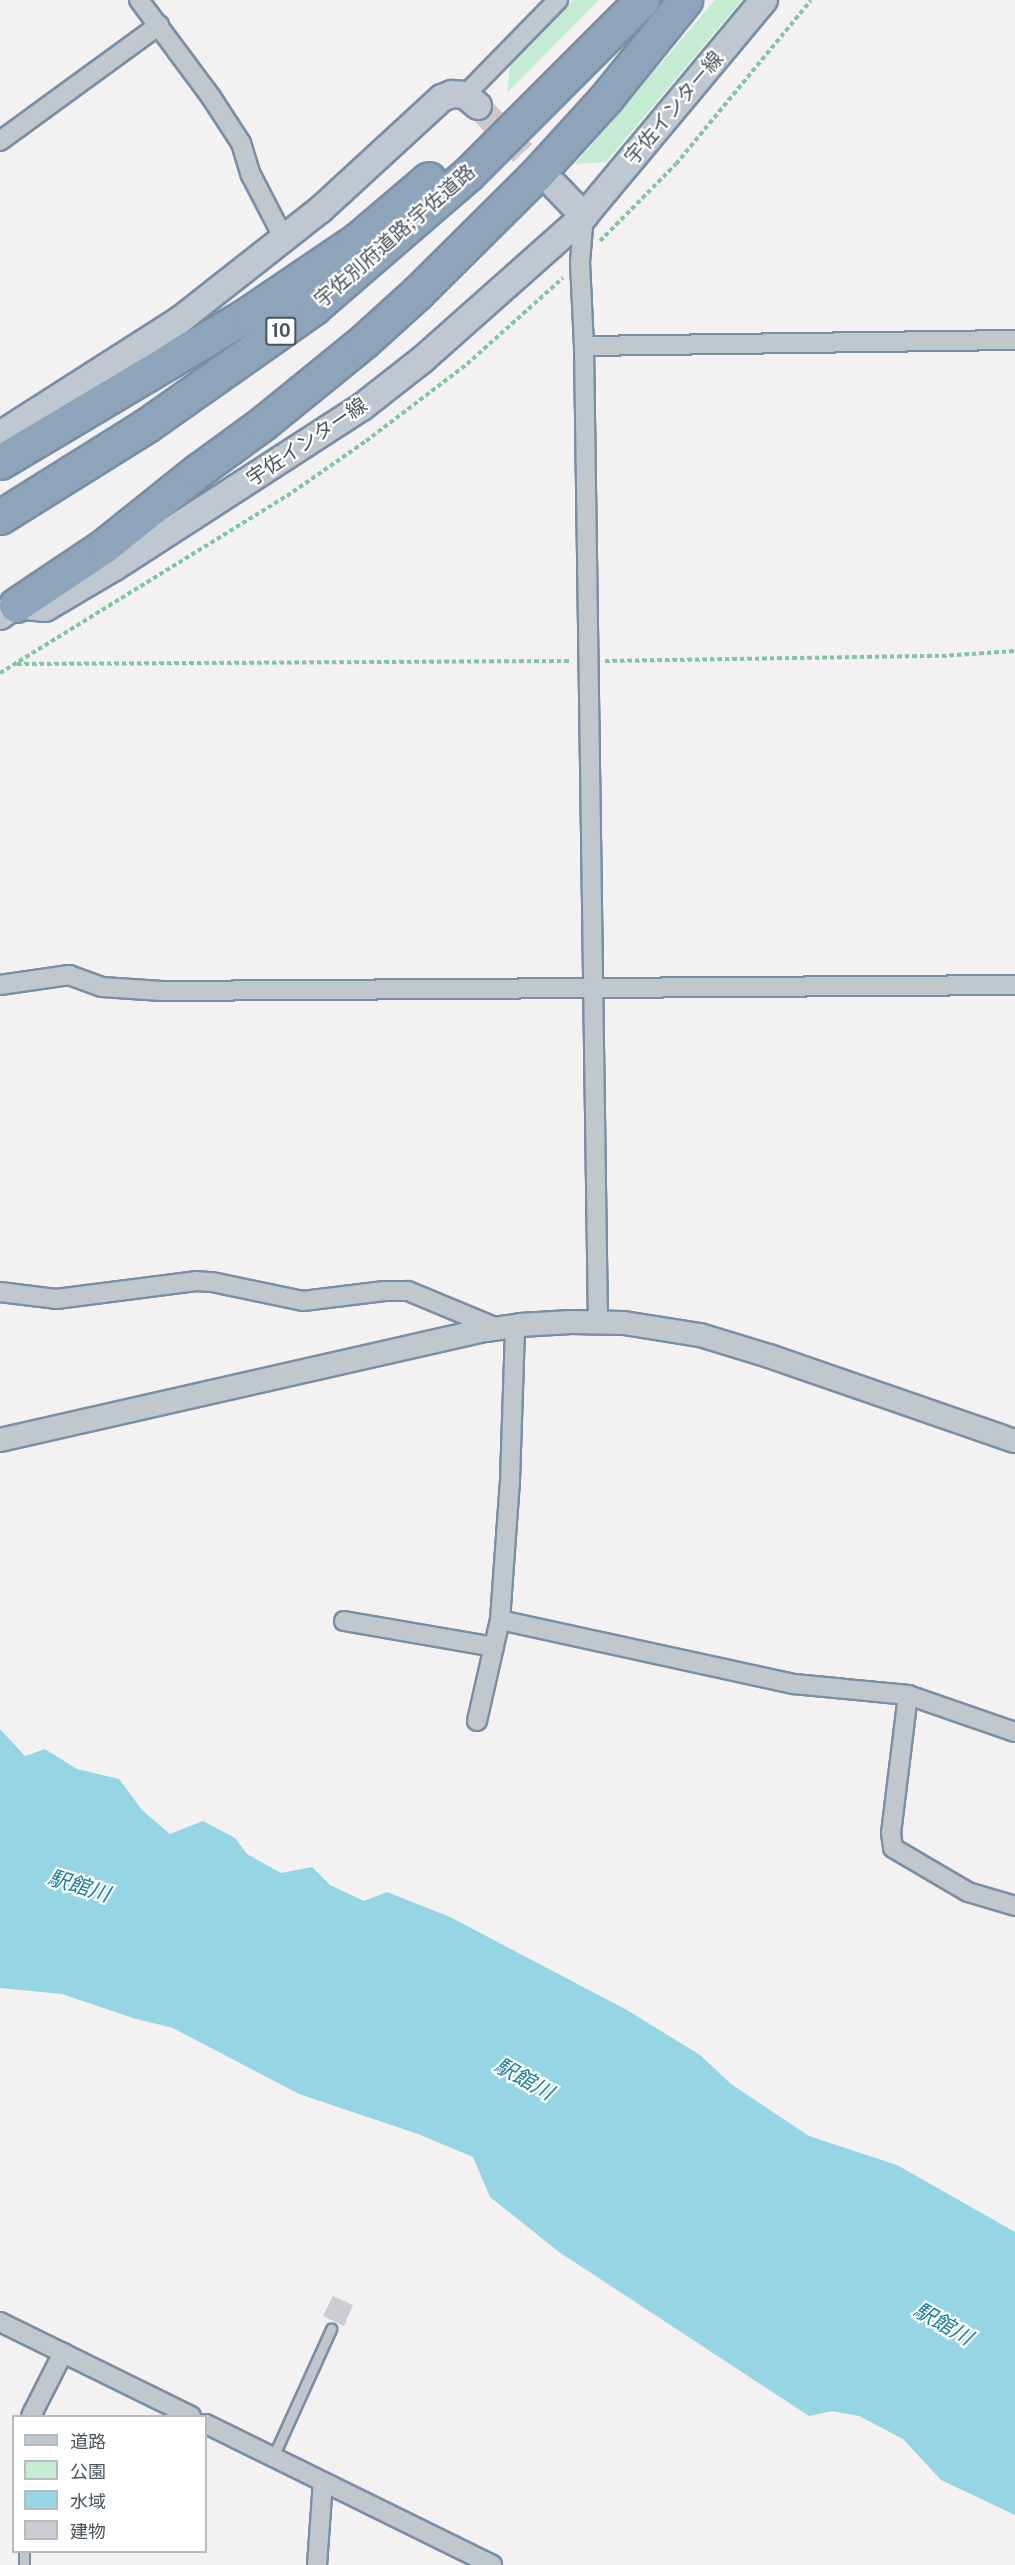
<!DOCTYPE html>
<html>
<head>
<meta charset="utf-8">
<style>
	body { margin:0 }
	#map { position:relative; width:1015px; height:2565px; overflow:hidden; background:#f3f1f1; font-family:"Public Sans","Noto Sans JP",sans-serif }
	div>[style] { position:absolute }
	[style*='--x'] { left:calc(var(--x)*1px); top:calc(var(--y)*1px); width:calc(var(--w)*1px); rotate:calc(var(--a)*1deg) }
	.green>* { inset:0; background:#c4ecd3 }
	.water>* { inset:0; background:#96d5e4 }
	.building>* { inset:0; background:#cbcdd3 }
	.secondary-tunnel>* { height:26px; margin-top:-13px; transform-origin:0; background:repeating-linear-gradient(90deg,#c9cacc 0 26px,transparent 0 39px) }
	.path>* { height:4px; margin-top:-2px; transform-origin:0; background:repeating-linear-gradient(90deg,#7fc6a2 0 4.5px,transparent 0 7.5px) }
	.roads { filter:drop-shadow(2px 0 #798fa6) drop-shadow(-2px 0 #798fa6) drop-shadow(0 2px #798fa6) drop-shadow(0 -2px #798fa6) }
	.service>* { height:9px; margin:-4.5px; padding:0 4.5px; transform-origin:4.5px; border-radius:4.5px; background:#c0c8ce }
	.minor>* { height:18px; margin:-9px; padding:0 9px; transform-origin:9px; border-radius:9px; background:#c0c8ce }
	.tertiary>* { height:22px; margin:-11px; padding:0 11px; transform-origin:11px; border-radius:11px; background:#c0c8ce }
	.secondary>* { height:26px; margin:-13px; padding:0 13px; transform-origin:13px; border-radius:13px; background:#bfc7d0 }
	.motorway>* { height:33px; margin:-16.5px; padding:0 16.5px; transform-origin:16.5px; border-radius:16.5px; background:#8ea4ba }
	span { translate:-50% -50%; white-space:nowrap; text-align:center; line-height:1.15; -webkit-text-stroke:4.5px #fff; paint-order:stroke }
	.shield-label span { padding:2px 4px; background:#fff; border:2px solid; border-radius:4px; -webkit-text-stroke-width:0 }
	.shield-label { font-size:18px; color:#4a545c; font-weight:700 }
	.street-label { font-size:20px; color:#4a545c }
	.water-label { font-size:21px; color:#1a7f98; font-style:italic }
	.legend { position:absolute; left:12px; top:2415px; width:195px; height:138px; box-sizing:border-box; background:#fff; border:2px solid #b7bbbe; margin:0; padding:8px 10px; list-style:none; font-size:18px; color:#4a545c }
	.legend li { display:flex; align-items:center; gap:12px; height:30px }
	.legend b { width:30px; border:2px solid #b7bbbe }
</style>
</head>
<body>
<div id="map">
	<div class="green">
		<i style="clip-path:polygon(573px 0,599px 0,507px 93px,510px 65px)"></i>
		<i style="clip-path:polygon(715px 0,742px 0,606px 162px,575px 164px)"></i>
	</div>
	<div class="water">
		<i style="clip-path:polygon(0 1729px,25px 1756px,45px 1749px,77px 1769px,119px 1779px,142px 1810px,170px 1834px,203px 1821px,235px 1838px,247px 1854px,281px 1873px,312px 1867px,330px 1885px,364px 1901px,387px 1892px,450px 1917px,627px 2010px,700px 2055px,731px 2084px,809px 2136px,897px 2165px,1015px 2232px,1015px 2515px,941px 2480px,903px 2439px,859px 2416px,832px 2411px,809px 2416px,559px 2252px,490px 2197px,473px 2157px,418px 2134px,299px 2094px,173px 2028px,133px 2018px,62px 1994px,0 1988px)"></i>
	</div>
	<div class="building">
		<i style="clip-path:polygon(333px 2296px,353px 2305px,344px 2326px,323px 2316px)"></i>
	</div>
	<div class="secondary-tunnel">
		<i style="--x:478;--y:106;--w:108;--a:46.5"></i>
	</div>
	<div class="path">
		<i style="--x:600;--y:241;--w:108;--a:-45.4"></i>
		<i style="--x:676;--y:164;--w:212;--a:-50.5"></i>
		<i style="--x:605;--y:661;--w:337;--a:-0.9"></i>
		<i style="--x:942;--y:656;--w:73;--a:-3.9"></i>
		<i style="--x:17;--y:664;--w:553;--a:-0.31"></i>
		<i style="--x:0;--y:673;--w:337;--a:-31.7"></i>
		<i style="--x:287;--y:496;--w:96;--a:-34.8"></i>
		<i style="--x:366;--y:441;--w:127;--a:-37.3"></i>
		<i style="--x:467;--y:364;--w:129;--a:-41.9"></i>
	</div>
	<div class="roads">
		<div class="service">
			<i style="--x:273;--y:2457;--w:141;--a:-65.6"></i>
			<i style="--x:24;--y:2565;--w:13;--a:-90"></i>
		</div>
		<div class="minor">
			<i style="--x:139;--y:0;--w:121;--a:53.4"></i>
			<i style="--x:211;--y:97;--w:55;--a:56.9"></i>
			<i style="--x:241;--y:143;--w:34;--a:73"></i>
			<i style="--x:251;--y:175;--w:70;--a:62.7"></i>
			<i style="--x:465;--y:95;--w:133;--a:-45.6"></i>
			<i style="--x:0;--y:141;--w:197;--a:-36.1"></i>
			<i style="--x:584;--y:216;--w:46;--a:95"></i>
			<i style="--x:580;--y:262;--w:84;--a:87.3"></i>
			<i style="--x:584;--y:346;--w:976;--a:89.18"></i>
			<i style="--x:584;--y:346;--w:431;--a:-0.8"></i>
			<i style="--x:0;--y:985;--w:70;--a:-8.2"></i>
			<i style="--x:69;--y:975;--w:35;--a:20"></i>
			<i style="--x:102;--y:987;--w:60;--a:3.8"></i>
			<i style="--x:162;--y:991;--w:853;--a:-0.4"></i>
			<i style="--x:0;--y:1292;--w:56;--a:7.1"></i>
			<i style="--x:56;--y:1299;--w:141;--a:-7.3"></i>
			<i style="--x:196;--y:1281;--w:16;--a:4"></i>
			<i style="--x:212;--y:1282;--w:93;--a:11.8"></i>
			<i style="--x:303;--y:1301;--w:82;--a:-7"></i>
			<i style="--x:384;--y:1291;--w:24;--a:0"></i>
			<i style="--x:408;--y:1291;--w:96;--a:22.6"></i>
			<i style="--x:500;--y:1620;--w:301;--a:12.3"></i>
			<i style="--x:794;--y:1684;--w:115;--a:5.5"></i>
			<i style="--x:908;--y:1695;--w:113;--a:19.1"></i>
			<i style="--x:344;--y:1621;--w:152;--a:9.8"></i>
			<i style="--x:908;--y:1695;--w:139;--a:97"></i>
			<i style="--x:891;--y:1833;--w:15;--a:82"></i>
			<i style="--x:893;--y:1848;--w:87;--a:30.4"></i>
			<i style="--x:968;--y:1892;--w:49;--a:16.6"></i>
			<i style="--x:477;--y:1721;--w:104;--a:-77.2"></i>
			<i style="--x:500;--y:1620;--w:140;--a:-85.9"></i>
			<i style="--x:510;--y:1480;--w:154;--a:-88.1"></i>
			<i style="--x:0;--y:2322;--w:213;--a:26.2"></i>
			<i style="--x:31;--y:2416;--w:71;--a:-63.1"></i>
			<i style="--x:206;--y:2424;--w:319;--a:26.2"></i>
			<i style="--x:317;--y:2565;--w:83;--a:-85.9"></i>
		</div>
		<div class="tertiary">
			<i style="--x:0;--y:1440;--w:498;--a:-12.8"></i>
			<i style="--x:486;--y:1330;--w:34;--a:-8"></i>
			<i style="--x:520;--y:1325;--w:51;--a:-3.4"></i>
			<i style="--x:571;--y:1322;--w:53;--a:1.1"></i>
			<i style="--x:624;--y:1323;--w:77;--a:9"></i>
			<i style="--x:700;--y:1335;--w:72;--a:16.9"></i>
			<i style="--x:769;--y:1356;--w:260;--a:19.1"></i>
		</div>
		<div class="secondary">
			<i style="--x:555;--y:186;--w:42;--a:46"></i>
			<i style="--x:0;--y:435;--w:214;--a:-32.6"></i>
			<i style="--x:180;--y:320;--w:178;--a:-38.2"></i>
			<i style="--x:320;--y:210;--w:166;--a:-42.6"></i>
			<i style="--x:442;--y:98;--w:11;--a:-22"></i>
			<i style="--x:452;--y:94;--w:13;--a:4"></i>
			<i style="--x:465;--y:95;--w:17;--a:40"></i>
			<i style="--x:0;--y:616;--w:19;--a:-35"></i>
			<i style="--x:16;--y:605;--w:29;--a:6"></i>
			<i style="--x:45;--y:608;--w:79;--a:-30.5"></i>
			<i style="--x:113;--y:568;--w:297;--a:-32.9"></i>
			<i style="--x:362;--y:407;--w:76;--a:-38.1"></i>
			<i style="--x:422;--y:360;--w:217;--a:-41.6"></i>
			<i style="--x:584;--y:216;--w:281;--a:-50.2"></i>
		</div>
		<div class="motorway">
			<i style="--x:0;--y:462;--w:289;--a:-30.8"></i>
			<i style="--x:248;--y:314;--w:132;--a:-34.2"></i>
			<i style="--x:357;--y:240;--w:94;--a:-40.3"></i>
			<i style="--x:0;--y:517;--w:173;--a:-32"></i>
			<i style="--x:147;--y:425;--w:204;--a:-35.2"></i>
			<i style="--x:314;--y:307;--w:203;--a:-40.8"></i>
			<i style="--x:468;--y:174;--w:246;--a:-45"></i>
			<i style="--x:16;--y:605;--w:106;--a:-33.8"></i>
			<i style="--x:104;--y:546;--w:122;--a:-38.7"></i>
			<i style="--x:199;--y:470;--w:78;--a:-36.1"></i>
			<i style="--x:262;--y:424;--w:132;--a:-39.1"></i>
			<i style="--x:364;--y:341;--w:73;--a:-42.2"></i>
			<i style="--x:418;--y:292;--w:166;--a:-44.8"></i>
			<i style="--x:536;--y:175;--w:104;--a:-47.7"></i>
			<i style="--x:606;--y:98;--w:126;--a:-51.1"></i>
		</div>
	</div>
	<div class="shield-label">
		<span style="left:281px;top:331px">10</span>
	</div>
	<div class="street-label">
		<span style="left:674px;top:108px;rotate:-50deg">宇佐インター線</span>
		<span style="left:395px;top:236px;rotate:-41deg">宇佐別府道路;宇佐道路</span>
		<span style="left:307px;top:442px;rotate:-34deg">宇佐インター線</span>
	</div>
	<div class="water-label">
		<span style="left:79px;top:1886px;rotate:17deg">駅館川</span>
		<span style="left:524px;top:2079px;rotate:29deg">駅館川</span>
		<span style="left:943px;top:2324px;rotate:30deg">駅館川</span>
	</div>
	<ul class="legend">
	<li><b style="height:8px;background:#bfc7d0"></b>道路</li>
	<li><b style="height:16px;background:#c4ecd3"></b>公園</li>
	<li><b style="height:16px;background:#96d5e4"></b>水域</li>
	<li><b style="height:16px;background:#cbcdd3"></b>建物</li>
	</ul>
</div>
</body>
</html>
